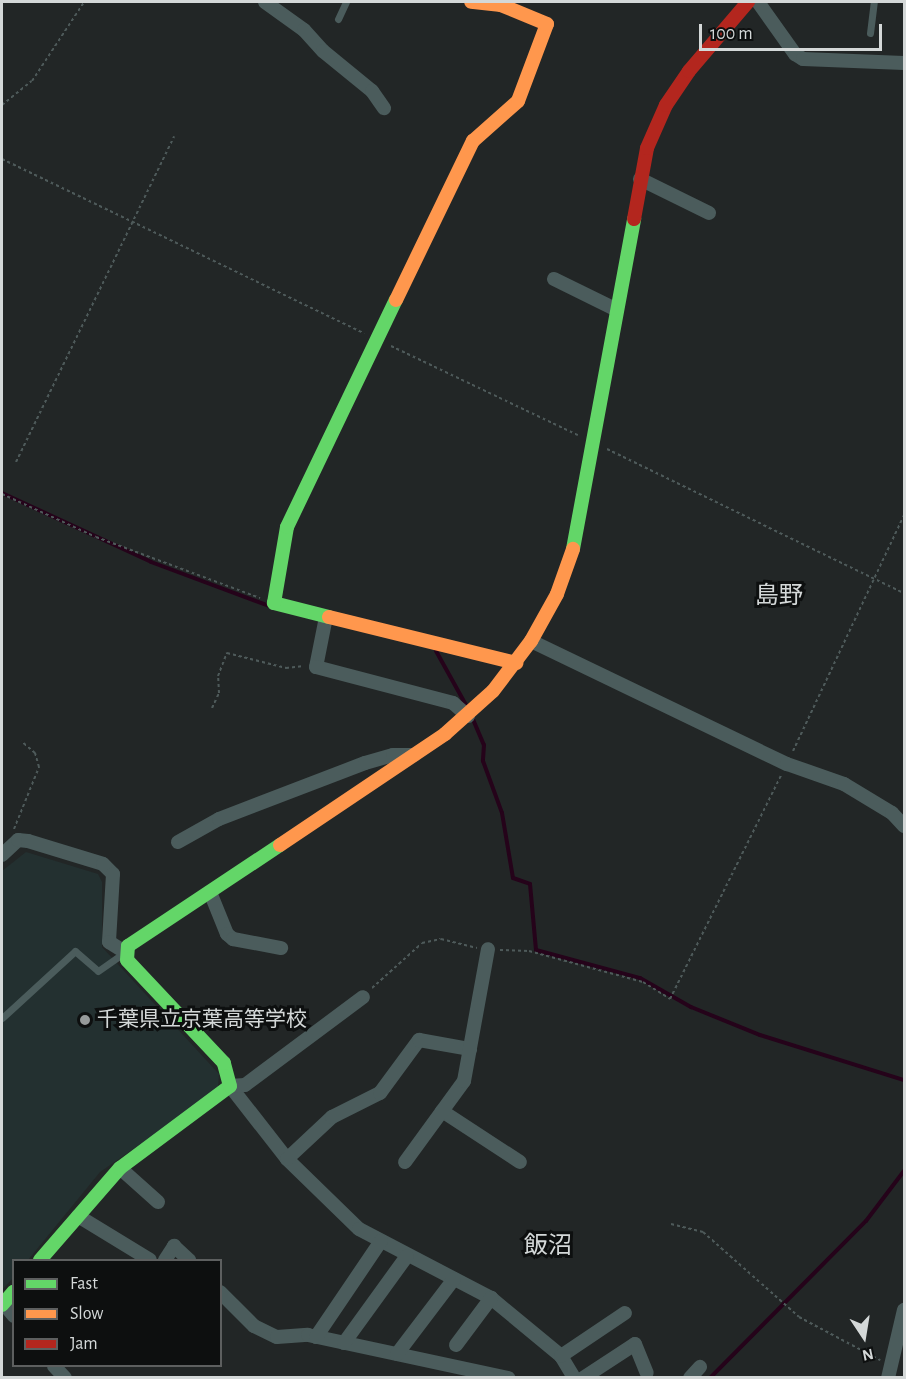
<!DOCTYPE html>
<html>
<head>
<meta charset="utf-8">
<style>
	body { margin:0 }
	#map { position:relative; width:906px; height:1379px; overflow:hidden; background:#222626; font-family:"Alegreya Sans","Noto Sans JP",sans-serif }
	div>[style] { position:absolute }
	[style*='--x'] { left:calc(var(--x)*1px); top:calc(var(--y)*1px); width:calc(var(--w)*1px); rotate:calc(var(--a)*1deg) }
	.built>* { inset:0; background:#233030 }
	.stream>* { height:4px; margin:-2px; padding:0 2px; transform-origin:2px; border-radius:2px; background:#25031a }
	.path>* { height:2px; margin-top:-1px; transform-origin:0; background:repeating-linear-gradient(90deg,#4e5a5a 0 3px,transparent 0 6px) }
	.lane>* { height:7px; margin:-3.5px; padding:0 3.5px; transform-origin:3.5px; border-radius:3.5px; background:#4b5c5c }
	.street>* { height:14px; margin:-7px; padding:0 7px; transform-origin:7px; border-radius:7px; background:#4b5c5c }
	.fast>* { height:14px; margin:-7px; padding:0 7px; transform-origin:7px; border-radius:7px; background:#63d668 }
	.slow>* { height:14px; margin:-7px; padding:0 7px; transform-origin:7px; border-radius:7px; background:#ff974d }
	.jam>* { height:14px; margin:-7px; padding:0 7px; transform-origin:7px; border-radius:7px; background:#b3261e }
	.dots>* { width:16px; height:16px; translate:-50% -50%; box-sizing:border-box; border:3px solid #0d0f0f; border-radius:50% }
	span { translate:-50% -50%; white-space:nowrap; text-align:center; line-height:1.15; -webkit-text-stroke:6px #0d0f0f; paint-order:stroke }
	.poi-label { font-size:21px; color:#d4d8d8 }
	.left { translate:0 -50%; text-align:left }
	.quarter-label { font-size:24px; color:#d4d8d8 }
	.frame { position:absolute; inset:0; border:3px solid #d4d8d8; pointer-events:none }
	.legend { position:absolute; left:12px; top:1259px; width:210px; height:108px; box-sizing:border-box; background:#0d0f0f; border:2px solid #5d5f5f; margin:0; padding:8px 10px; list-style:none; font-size:18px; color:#d4d8d8 }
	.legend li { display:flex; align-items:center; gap:12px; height:30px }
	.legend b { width:30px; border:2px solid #5d5f5f }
	.north { position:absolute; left:834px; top:1307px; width:60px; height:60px; -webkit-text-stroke:4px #0d0f0f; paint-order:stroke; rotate:168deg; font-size:16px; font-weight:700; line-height:24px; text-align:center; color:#d4d8d8 }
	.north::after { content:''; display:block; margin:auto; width:21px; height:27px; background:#d4d8d8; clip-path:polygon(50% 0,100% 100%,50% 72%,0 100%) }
	.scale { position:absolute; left:699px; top:24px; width:183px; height:27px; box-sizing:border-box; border:3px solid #d4d8d8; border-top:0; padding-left:8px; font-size:18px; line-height:21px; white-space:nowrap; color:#d4d8d8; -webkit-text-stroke:4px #0d0f0f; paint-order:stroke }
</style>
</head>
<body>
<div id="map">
	<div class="built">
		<i style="clip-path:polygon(26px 852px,98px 874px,102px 882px,102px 947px,219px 1074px,218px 1087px,209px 1097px,100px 1172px,28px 1260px,14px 1260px,13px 1278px,2px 1290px,2px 871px)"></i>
	</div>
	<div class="stream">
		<i style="--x:2;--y:493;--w:164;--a:24.8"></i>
		<i style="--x:151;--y:562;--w:126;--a:20.4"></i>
		<i style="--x:436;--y:651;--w:62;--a:60.9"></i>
		<i style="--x:472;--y:717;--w:30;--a:67"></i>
		<i style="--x:484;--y:745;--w:16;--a:94"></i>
		<i style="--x:483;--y:761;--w:55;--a:69.9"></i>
		<i style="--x:502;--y:813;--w:66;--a:80.4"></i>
		<i style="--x:513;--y:878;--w:18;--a:19"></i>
		<i style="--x:530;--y:884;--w:66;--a:84.8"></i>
		<i style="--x:536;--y:950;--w:108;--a:15.1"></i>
		<i style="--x:640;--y:978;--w:59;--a:29.6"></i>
		<i style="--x:691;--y:1007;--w:74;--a:22.1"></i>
		<i style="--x:760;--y:1035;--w:151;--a:17.4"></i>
		<i style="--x:710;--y:1378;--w:221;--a:-45.2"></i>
		<i style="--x:866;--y:1221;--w:63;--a:-52.8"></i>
	</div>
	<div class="path">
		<i style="--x:2;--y:105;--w:38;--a:-39"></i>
		<i style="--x:32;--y:81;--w:95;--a:-56.6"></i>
		<i style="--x:2;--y:159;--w:402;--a:25.7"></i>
		<i style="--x:391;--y:346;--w:207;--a:25.5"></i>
		<i style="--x:607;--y:449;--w:330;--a:25.9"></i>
		<i style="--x:16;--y:462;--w:362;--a:-64.1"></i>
		<i style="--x:2;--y:494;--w:103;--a:24.6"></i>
		<i style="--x:96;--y:537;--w:175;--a:20.4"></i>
		<i style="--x:212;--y:708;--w:17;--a:-65"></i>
		<i style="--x:219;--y:693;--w:17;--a:-93"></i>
		<i style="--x:218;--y:676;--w:25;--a:-69"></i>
		<i style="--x:227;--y:653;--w:61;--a:14.3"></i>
		<i style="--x:286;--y:668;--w:18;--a:-6"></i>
		<i style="--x:793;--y:751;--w:261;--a:-64.8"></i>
		<i style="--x:14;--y:829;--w:67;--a:-68"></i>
		<i style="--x:39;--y:767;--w:15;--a:-106"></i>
		<i style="--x:35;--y:753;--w:18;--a:-139"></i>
		<i style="--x:500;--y:950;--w:29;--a:2"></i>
		<i style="--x:529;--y:951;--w:118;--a:15.2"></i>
		<i style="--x:643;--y:982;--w:32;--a:32"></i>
		<i style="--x:670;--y:999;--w:250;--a:-63.6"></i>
		<i style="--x:372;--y:988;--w:67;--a:-42"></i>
		<i style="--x:422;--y:943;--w:19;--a:-12"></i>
		<i style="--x:441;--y:939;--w:37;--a:14"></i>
		<i style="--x:671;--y:1224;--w:33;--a:14"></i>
		<i style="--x:703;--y:1232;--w:128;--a:41.5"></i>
		<i style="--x:799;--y:1317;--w:92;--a:28"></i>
	</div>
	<div class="lane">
		<i style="--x:338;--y:19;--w:19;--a:-65"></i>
		<i style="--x:870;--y:33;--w:31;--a:-83"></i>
		<i style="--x:2;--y:1018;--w:99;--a:-42.5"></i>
		<i style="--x:75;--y:951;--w:30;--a:41"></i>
		<i style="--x:98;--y:971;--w:32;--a:-35"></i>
	</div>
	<div class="street">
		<i style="--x:265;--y:2;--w:48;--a:35.7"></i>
		<i style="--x:304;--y:30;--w:28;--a:48"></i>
		<i style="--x:323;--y:51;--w:63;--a:39.2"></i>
		<i style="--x:372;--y:91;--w:21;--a:55"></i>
		<i style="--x:758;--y:2;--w:64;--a:54.6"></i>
		<i style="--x:795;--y:54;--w:9;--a:32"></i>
		<i style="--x:803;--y:59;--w:101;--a:2.3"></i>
		<i style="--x:640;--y:179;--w:77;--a:26.2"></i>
		<i style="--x:554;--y:279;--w:70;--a:26.2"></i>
		<i style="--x:326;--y:617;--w:51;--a:101.3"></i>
		<i style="--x:316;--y:667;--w:142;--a:14.7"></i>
		<i style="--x:453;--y:703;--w:20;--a:41"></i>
		<i style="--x:531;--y:641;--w:284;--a:25.7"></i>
		<i style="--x:787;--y:764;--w:60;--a:19.3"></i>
		<i style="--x:844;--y:784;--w:56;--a:31.1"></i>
		<i style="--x:892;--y:813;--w:18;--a:47"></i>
		<i style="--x:178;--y:842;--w:47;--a:-29.3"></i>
		<i style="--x:219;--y:819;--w:156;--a:-21"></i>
		<i style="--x:365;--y:763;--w:29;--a:-16"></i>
		<i style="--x:393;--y:755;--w:21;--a:0"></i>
		<i style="--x:2;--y:855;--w:22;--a:-43"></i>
		<i style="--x:18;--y:840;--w:10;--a:6"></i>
		<i style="--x:28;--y:841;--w:78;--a:17"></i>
		<i style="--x:103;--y:864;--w:14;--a:45"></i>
		<i style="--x:113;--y:874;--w:68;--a:93.4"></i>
		<i style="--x:109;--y:942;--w:19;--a:32"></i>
		<i style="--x:210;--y:892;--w:45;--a:68"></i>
		<i style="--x:227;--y:934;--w:8;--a:40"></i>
		<i style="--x:233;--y:939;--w:49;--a:10.6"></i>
		<i style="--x:230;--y:1086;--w:93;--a:52"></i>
		<i style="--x:287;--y:1159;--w:100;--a:44.2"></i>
		<i style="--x:359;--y:1229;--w:149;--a:27.6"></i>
		<i style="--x:491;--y:1298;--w:91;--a:39.6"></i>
		<i style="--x:561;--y:1356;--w:26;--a:59"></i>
		<i style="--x:230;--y:1086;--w:15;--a:-4"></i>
		<i style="--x:245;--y:1085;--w:147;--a:-36.7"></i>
		<i style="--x:442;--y:1111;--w:93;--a:33.2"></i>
		<i style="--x:287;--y:1159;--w:62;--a:-43"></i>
		<i style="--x:332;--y:1117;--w:54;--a:-26.6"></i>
		<i style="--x:380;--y:1093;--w:66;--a:-53.7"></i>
		<i style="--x:419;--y:1040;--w:52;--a:10"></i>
		<i style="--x:405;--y:1162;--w:100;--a:-53.9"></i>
		<i style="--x:464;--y:1081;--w:134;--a:-79.7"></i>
		<i style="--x:120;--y:1168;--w:51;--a:41.8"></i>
		<i style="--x:78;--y:1216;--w:84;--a:31.4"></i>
		<i style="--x:165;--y:1260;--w:17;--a:-57"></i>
		<i style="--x:174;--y:1246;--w:21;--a:43"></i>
		<i style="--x:220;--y:1292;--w:48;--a:45"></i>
		<i style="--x:254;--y:1326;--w:25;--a:26"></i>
		<i style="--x:277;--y:1337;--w:31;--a:-4"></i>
		<i style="--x:308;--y:1335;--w:205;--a:12.1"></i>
		<i style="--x:3;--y:1303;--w:17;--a:50"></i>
		<i style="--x:316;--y:1337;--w:116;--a:-55.9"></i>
		<i style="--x:344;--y:1343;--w:107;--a:-54.1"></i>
		<i style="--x:456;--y:1345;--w:59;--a:-53.3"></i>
		<i style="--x:397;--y:1354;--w:94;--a:-52.8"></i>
		<i style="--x:561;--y:1356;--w:77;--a:-33.9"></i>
		<i style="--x:54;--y:1366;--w:16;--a:47"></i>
		<i style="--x:583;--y:1378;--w:62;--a:-33.2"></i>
		<i style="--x:635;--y:1344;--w:31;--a:68"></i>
		<i style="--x:690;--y:1378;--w:15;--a:-48"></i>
		<i style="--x:888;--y:1378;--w:70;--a:-76.8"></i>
	</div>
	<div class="fast">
		<i style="--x:573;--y:549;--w:336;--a:-79.5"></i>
		<i style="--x:329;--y:617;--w:57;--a:-165.7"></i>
		<i style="--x:274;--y:603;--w:77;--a:-80.3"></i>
		<i style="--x:287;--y:527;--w:252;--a:-64.4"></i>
		<i style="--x:40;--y:1260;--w:122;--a:-49"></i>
		<i style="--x:120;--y:1168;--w:137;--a:-36.7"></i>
		<i style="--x:230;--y:1086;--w:24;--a:-105"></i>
		<i style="--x:224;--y:1063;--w:141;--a:-133.3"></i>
		<i style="--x:127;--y:960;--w:14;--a:-86"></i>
		<i style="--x:128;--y:946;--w:182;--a:-33.6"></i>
		<i style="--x:2;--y:1305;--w:18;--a:-49"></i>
	</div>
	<div class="slow">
		<i style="--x:396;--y:300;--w:177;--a:-64.2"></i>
		<i style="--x:473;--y:141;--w:60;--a:-41.6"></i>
		<i style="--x:518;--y:101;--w:82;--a:-69.4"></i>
		<i style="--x:547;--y:24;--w:50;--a:-157.6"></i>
		<i style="--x:501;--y:5;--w:30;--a:-174"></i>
		<i style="--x:329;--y:617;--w:193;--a:13.8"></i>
		<i style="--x:280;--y:845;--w:199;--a:-33.9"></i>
		<i style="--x:445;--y:734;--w:64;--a:-41.9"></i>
		<i style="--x:493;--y:691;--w:63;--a:-52.8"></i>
		<i style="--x:531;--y:641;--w:54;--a:-61"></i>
		<i style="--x:557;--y:594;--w:48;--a:-70.4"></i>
	</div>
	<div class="jam">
		<i style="--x:634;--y:219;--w:72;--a:-79.6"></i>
		<i style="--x:647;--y:148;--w:47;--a:-66.2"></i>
		<i style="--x:666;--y:105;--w:41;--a:-55.9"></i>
		<i style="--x:689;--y:71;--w:91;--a:-49.5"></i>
	</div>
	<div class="dots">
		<i style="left:85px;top:1020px;background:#969a9a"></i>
	</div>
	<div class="poi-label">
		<span class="left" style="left:97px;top:1020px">千葉県立京葉高等学校</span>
	</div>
	<div class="quarter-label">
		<span style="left:779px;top:597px">島野</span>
		<span style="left:548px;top:1247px">飯沼</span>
	</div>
	<div class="frame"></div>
	<ul class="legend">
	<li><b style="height:8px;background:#63d668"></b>Fast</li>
	<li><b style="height:8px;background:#ff974d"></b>Slow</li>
	<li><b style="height:8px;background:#b3261e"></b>Jam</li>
	</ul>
	<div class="north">N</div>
	<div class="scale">100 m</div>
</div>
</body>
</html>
